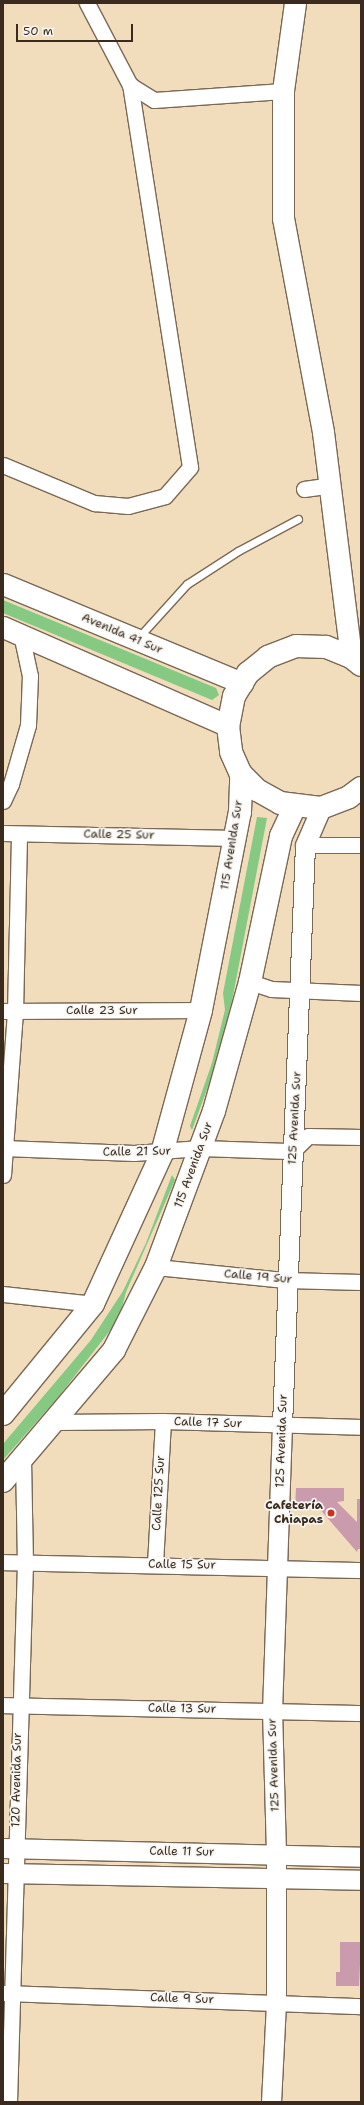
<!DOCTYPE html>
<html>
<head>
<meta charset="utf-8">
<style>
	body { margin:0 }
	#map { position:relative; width:364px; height:2105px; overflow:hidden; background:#f1dcbb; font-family:"Shantell Sans",sans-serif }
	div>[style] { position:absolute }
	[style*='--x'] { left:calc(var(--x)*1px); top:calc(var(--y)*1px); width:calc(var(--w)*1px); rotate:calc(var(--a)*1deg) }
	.green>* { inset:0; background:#86c982 }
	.building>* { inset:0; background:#ca9bac }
	.roads { filter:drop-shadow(1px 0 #7b6855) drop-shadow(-1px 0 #7b6855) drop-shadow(0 1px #7b6855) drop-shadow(0 -1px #7b6855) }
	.service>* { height:7px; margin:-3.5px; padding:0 3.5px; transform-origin:3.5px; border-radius:3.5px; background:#fff }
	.minor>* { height:15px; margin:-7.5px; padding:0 7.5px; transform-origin:7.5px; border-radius:7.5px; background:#fff }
	.tertiary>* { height:19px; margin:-9.5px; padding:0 9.5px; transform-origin:9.5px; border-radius:9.5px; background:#fff }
	.secondary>* { height:21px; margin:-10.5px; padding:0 10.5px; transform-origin:10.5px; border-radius:10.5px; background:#fff }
	.primary>* { height:22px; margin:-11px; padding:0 11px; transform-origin:11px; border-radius:11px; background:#fff }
	.dots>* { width:11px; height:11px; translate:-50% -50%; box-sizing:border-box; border:2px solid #f6f6f2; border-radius:50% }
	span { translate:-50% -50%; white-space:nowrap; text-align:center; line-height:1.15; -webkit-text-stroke:3.5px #f6f6f2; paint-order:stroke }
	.street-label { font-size:12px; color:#3b2a1e }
	.poi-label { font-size:12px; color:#3b2a1e; font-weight:700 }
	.right { translate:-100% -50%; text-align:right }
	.frame { position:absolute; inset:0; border:4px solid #3b2a1e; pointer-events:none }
	.scale { position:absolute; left:16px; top:24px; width:117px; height:18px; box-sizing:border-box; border:2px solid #3b2a1e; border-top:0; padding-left:5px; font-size:12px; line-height:14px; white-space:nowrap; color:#3b2a1e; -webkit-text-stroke:3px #f6f6f2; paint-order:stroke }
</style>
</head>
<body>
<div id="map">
	<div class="green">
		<i style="clip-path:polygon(3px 600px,216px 688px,219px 695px,212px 700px,3px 613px)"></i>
		<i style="clip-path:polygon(257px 817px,267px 818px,232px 1001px,216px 1065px,192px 1130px,190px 1126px,212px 1063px,225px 1010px,223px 993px)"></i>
		<i style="clip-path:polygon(172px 1175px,175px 1180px,126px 1292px,119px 1319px,59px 1396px,3px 1460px,3px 1444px,91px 1340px,123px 1291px,146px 1243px)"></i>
	</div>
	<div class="building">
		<i style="clip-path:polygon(296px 1488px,344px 1488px,344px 1501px,337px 1502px,357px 1522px,357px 1499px,361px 1499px,361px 1549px,358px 1549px,357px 1552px,318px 1507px,295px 1506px)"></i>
		<i style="clip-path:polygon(340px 1942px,361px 1942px,359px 1986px,336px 1986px,336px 1972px,340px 1972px)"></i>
	</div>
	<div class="roads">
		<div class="service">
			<i style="--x:138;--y:638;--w:73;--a:-47.8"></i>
			<i style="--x:187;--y:584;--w:61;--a:-32.9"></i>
			<i style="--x:238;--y:551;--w:68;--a:-28.1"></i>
		</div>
		<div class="minor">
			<i style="--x:130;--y:85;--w:28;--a:32"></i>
			<i style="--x:154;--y:100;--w:129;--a:-4"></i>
			<i style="--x:3;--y:465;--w:99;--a:22.7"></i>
			<i style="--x:94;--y:503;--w:34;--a:5"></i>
			<i style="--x:128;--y:506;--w:38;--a:-15"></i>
			<i style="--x:165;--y:496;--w:38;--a:-49"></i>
			<i style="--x:190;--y:467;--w:387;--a:-98.9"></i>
			<i style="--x:130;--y:85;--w:93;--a:-117.7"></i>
			<i style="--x:304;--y:489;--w:27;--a:-8"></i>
			<i style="--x:3;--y:801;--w:19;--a:-65"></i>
			<i style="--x:11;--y:784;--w:61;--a:-73.9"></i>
			<i style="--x:28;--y:725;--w:49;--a:-87.7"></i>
			<i style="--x:30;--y:676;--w:43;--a:-102.1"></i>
			<i style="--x:3;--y:833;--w:233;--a:1.2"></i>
			<i style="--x:305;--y:845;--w:56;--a:0"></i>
			<i style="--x:250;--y:982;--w:22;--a:18"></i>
			<i style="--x:271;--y:989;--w:90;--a:2.5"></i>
			<i style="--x:3;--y:1011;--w:198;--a:-0.3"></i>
			<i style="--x:3;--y:1148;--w:131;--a:2.2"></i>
			<i style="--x:134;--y:1153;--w:66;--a:-4.3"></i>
			<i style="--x:200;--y:1148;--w:88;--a:2"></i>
			<i style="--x:288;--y:1151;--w:5;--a:0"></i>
			<i style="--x:293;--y:1151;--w:21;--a:-45"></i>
			<i style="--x:308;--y:1136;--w:53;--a:1.1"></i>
			<i style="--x:3;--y:1175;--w:163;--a:-85.8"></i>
			<i style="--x:15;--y:1012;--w:178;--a:-88.7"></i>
			<i style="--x:156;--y:1267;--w:130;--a:5.8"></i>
			<i style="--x:285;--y:1280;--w:76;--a:1.5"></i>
			<i style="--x:3;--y:1294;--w:91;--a:6.3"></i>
			<i style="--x:55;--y:1422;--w:108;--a:-0.5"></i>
			<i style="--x:163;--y:1421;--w:198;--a:1.7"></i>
			<i style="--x:3;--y:1562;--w:358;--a:1.3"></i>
			<i style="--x:155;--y:1564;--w:143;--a:-86.8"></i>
			<i style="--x:3;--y:1705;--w:358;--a:1.3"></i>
			<i style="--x:3;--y:1993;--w:358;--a:2.1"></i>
			<i style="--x:9;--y:2102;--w:539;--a:-88.3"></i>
			<i style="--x:25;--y:1563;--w:104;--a:-91.1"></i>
		</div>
		<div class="tertiary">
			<i style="--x:3;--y:1848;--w:358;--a:1.4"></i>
			<i style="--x:3;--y:1873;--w:358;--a:1.1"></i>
			<i style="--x:271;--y:2102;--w:100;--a:-87.1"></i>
			<i style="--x:276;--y:2002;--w:149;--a:-90"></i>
			<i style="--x:276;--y:1853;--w:142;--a:-91.6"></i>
			<i style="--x:272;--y:1711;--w:286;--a:-88"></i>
			<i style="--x:282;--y:1425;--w:580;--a:-87.73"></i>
			<i style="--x:305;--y:845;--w:40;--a:-66.6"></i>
		</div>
		<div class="secondary">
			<i style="--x:295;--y:3;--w:89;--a:97.8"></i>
			<i style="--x:283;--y:91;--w:127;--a:90"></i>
			<i style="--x:283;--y:218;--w:218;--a:79.4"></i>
			<i style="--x:323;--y:432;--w:227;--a:82.9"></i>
			<i style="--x:3;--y:584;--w:259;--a:22.5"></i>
			<i style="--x:3;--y:627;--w:246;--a:23.7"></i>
		</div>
		<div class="primary">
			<i style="--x:361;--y:665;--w:13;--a:-141"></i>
			<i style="--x:351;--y:657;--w:27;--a:-158"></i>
			<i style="--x:326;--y:647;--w:30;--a:-178"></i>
			<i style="--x:296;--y:646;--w:30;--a:159"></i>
			<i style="--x:268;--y:657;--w:26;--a:141"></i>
			<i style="--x:248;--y:673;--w:27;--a:121"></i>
			<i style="--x:234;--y:696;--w:31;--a:101"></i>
			<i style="--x:228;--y:726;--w:26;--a:83"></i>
			<i style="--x:231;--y:752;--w:24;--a:66"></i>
			<i style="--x:241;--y:774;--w:23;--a:45"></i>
			<i style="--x:257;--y:790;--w:26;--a:29"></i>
			<i style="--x:280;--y:803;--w:41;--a:7"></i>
			<i style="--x:321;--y:808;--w:30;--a:-21"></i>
			<i style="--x:349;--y:797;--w:15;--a:-37"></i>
			<i style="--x:3;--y:1414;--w:142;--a:-50.7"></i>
			<i style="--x:93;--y:1304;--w:166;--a:-65.4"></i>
			<i style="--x:162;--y:1153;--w:148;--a:-74.7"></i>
			<i style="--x:201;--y:1010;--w:202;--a:-78.9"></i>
			<i style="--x:240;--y:812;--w:38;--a:-88"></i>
			<i style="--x:3;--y:1481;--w:172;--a:-49.7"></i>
			<i style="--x:114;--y:1350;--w:93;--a:-63.2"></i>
			<i style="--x:156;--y:1267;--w:166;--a:-69.6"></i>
			<i style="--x:214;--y:1111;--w:134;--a:-74.4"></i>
			<i style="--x:250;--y:982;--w:149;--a:-78"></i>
			<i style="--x:281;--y:836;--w:33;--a:-65"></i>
		</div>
	</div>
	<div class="dots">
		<i style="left:331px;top:1513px;background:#c8321e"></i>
	</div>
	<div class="street-label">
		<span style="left:122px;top:634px;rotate:23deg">Avenida 41 Sur</span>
		<span style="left:119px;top:835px;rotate:1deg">Calle 25 Sur</span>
		<span style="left:232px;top:845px;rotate:-81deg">115 Avenida Sur</span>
		<span style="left:102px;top:1011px">Calle 23 Sur</span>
		<span style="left:295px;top:1118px;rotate:-87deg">125 Avenida Sur</span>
		<span style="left:137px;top:1152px;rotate:-1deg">Calle 21 Sur</span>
		<span style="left:194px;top:1165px;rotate:-70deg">115 Avenida Sur</span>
		<span style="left:258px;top:1277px;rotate:5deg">Calle 19 Sur</span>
		<span style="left:208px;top:1423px;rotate:2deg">Calle 17 Sur</span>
		<span style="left:282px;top:1441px;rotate:-88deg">125 Avenida Sur</span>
		<span style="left:159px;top:1493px;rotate:-87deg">Calle 125 Sur</span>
		<span style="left:182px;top:1565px;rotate:1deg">Calle 15 Sur</span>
		<span style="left:182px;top:1709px;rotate:1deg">Calle 13 Sur</span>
		<span style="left:274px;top:1765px;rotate:-92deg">125 Avenida Sur</span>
		<span style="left:17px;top:1780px;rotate:-89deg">120 Avenida Sur</span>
		<span style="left:182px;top:1852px;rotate:1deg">Calle 11 Sur</span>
		<span style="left:182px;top:1999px;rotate:2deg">Calle 9 Sur</span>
	</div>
	<div class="poi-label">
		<span class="right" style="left:323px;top:1513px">Cafetería<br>Chiapas</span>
	</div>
	<div class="frame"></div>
	<div class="scale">50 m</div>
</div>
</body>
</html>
